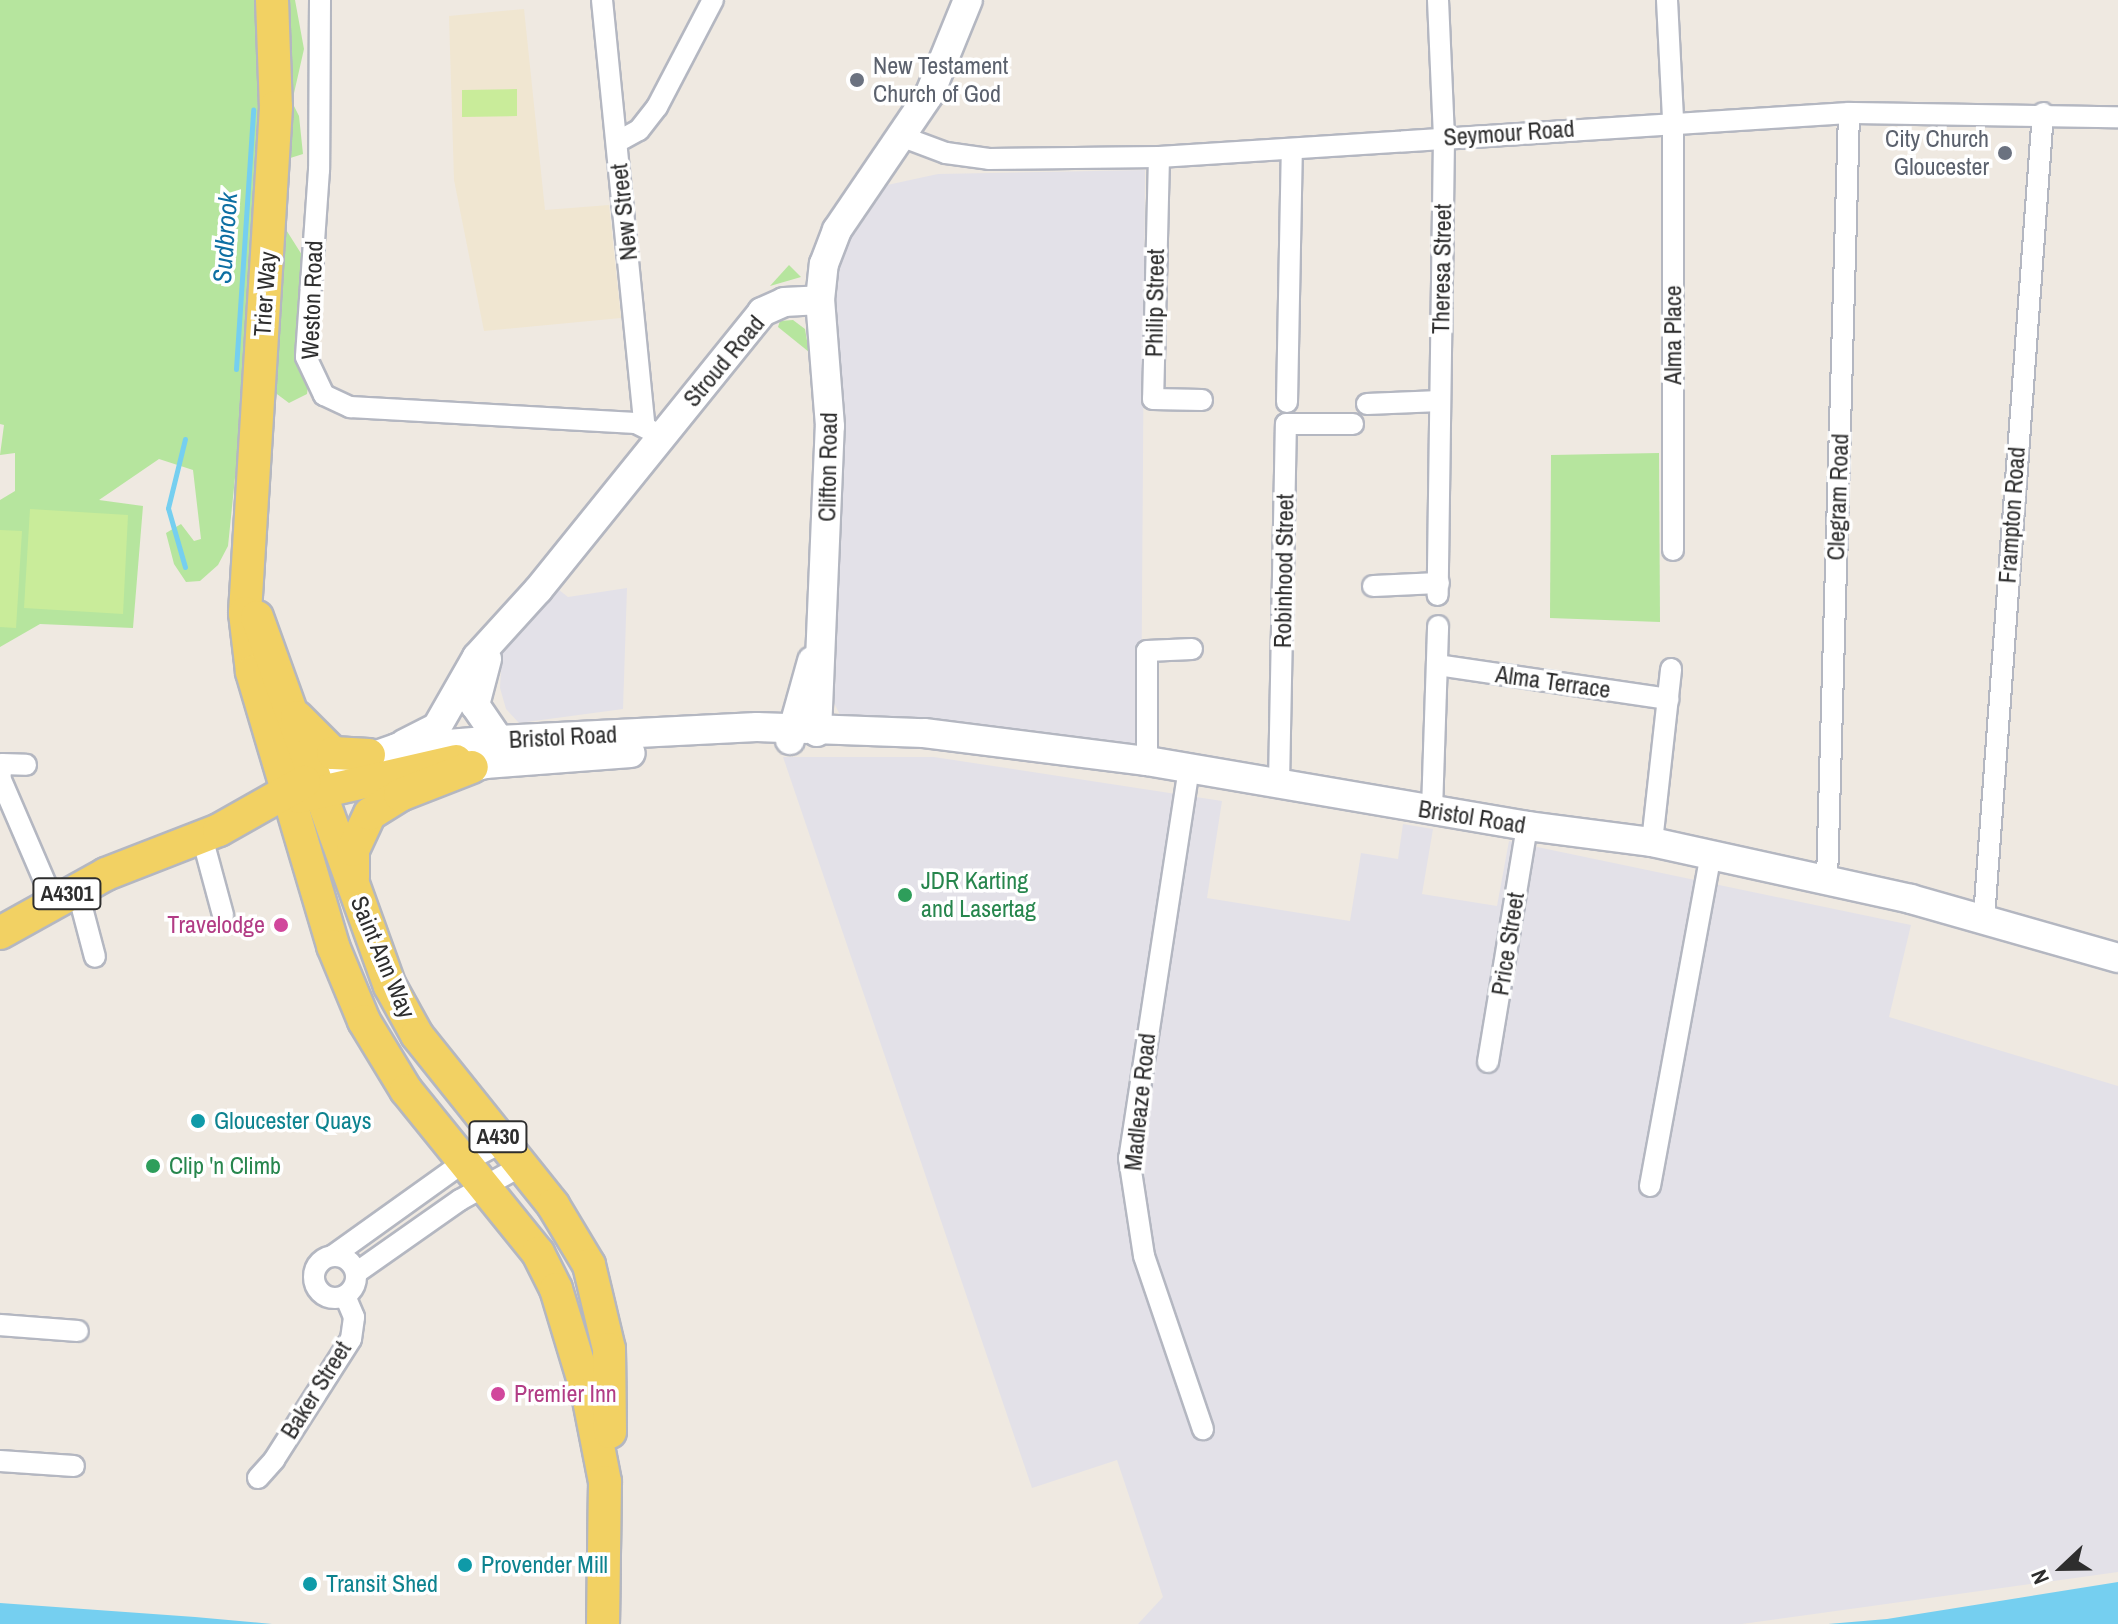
<!DOCTYPE html>
<html>
<head>
<meta charset="utf-8">
<style>
	body { margin:0 }
	#map { position:relative; width:2118px; height:1624px; overflow:hidden; background:#efe9e1; font-family:"Archivo Narrow",sans-serif }
	div>[style] { position:absolute }
	[style*='--x'] { left:calc(var(--x)*1px); top:calc(var(--y)*1px); width:calc(var(--w)*1px); rotate:calc(var(--a)*1deg) }
	.industrial>* { inset:0; background:#e3e1e8 }
	.education>* { inset:0; background:#f0e6d1 }
	.green>* { inset:0; background:#b6e59e }
	.pitch>* { inset:0; background:#c9ec9a }
	.water>* { inset:0; background:#75cff0 }
	.stream>* { height:5px; margin:-2.5px; padding:0 2.5px; transform-origin:2.5px; border-radius:2.5px; background:#75cff0 }
	.roads { filter:drop-shadow(2px 0 #b4b7c1) drop-shadow(-2px 0 #b4b7c1) drop-shadow(0 2px #b4b7c1) drop-shadow(0 -2px #b4b7c1) }
	.street>* { height:20px; margin:-10px; padding:0 10px; transform-origin:10px; border-radius:10px; background:#fff }
	.street>.ring { margin:-10px; padding:0; box-sizing:content-box; background:none; border:20px solid #fff; border-radius:50% }
	.secondary>* { height:28px; margin:-14px; padding:0 14px; transform-origin:14px; border-radius:14px; background:#fff }
	.primary>* { height:32px; margin:-16px; padding:0 16px; transform-origin:16px; border-radius:16px; background:#f2d163 }
	.dots>* { width:22px; height:22px; translate:-50% -50%; box-sizing:border-box; border:4px solid #fff; border-radius:50% }
	span { translate:-50% -50%; white-space:nowrap; text-align:center; line-height:1.15; -webkit-text-stroke:7px #fff; paint-order:stroke }
	.shield-label span { padding:2px 6px; background:#fff; border:2px solid; border-radius:6px; -webkit-text-stroke-width:0 }
	.shield-label { font-size:22px; color:#2e2e2e; font-weight:700 }
	.worship-label { font-size:24px; color:#5b616d }
	.left { translate:0 -50%; text-align:left }
	.right { translate:-100% -50%; text-align:right }
	.street-label { font-size:24px; color:#2e2e2e }
	.leisure-label { font-size:24px; color:#27864d }
	.hotel-label { font-size:24px; color:#b23c85 }
	.culture-label { font-size:24px; color:#0d838f }
	.water-label { font-size:26px; color:#0d6fa3; font-style:italic }
	.north { position:absolute; left:2022px; top:1528px; width:80px; height:80px; -webkit-text-stroke:6px #fff; paint-order:stroke; rotate:248deg; font-size:22px; font-weight:700; line-height:32px; text-align:center; color:#2e2e2e }
	.north::after { content:''; display:block; margin:auto; width:28px; height:36px; background:#2e2e2e; clip-path:polygon(50% 0,100% 100%,50% 72%,0 100%) }
</style>
</head>
<body>
<div id="map">
	<div class="industrial">
		<i style="clip-path:polygon(1145px 170px,1141px 746px,841px 717px,833px 701px,827px 283px,839px 255px,878px 187px,938px 174px)"></i>
		<i style="clip-path:polygon(554px 586px,568px 597px,627px 588px,623px 709px,519px 723px,506px 709px,500px 688px,502px 651px)"></i>
		<i style="clip-path:polygon(783px 757px,934px 757px,1222px 801px,1207px 898px,1350px 921px,1361px 853px,1398px 859px,1403px 824px,1433px 829px,1422px 894px,1497px 906px,1509px 841px,1911px 925px,1889px 1017px,2118px 1086px,2118px 1572px,1742px 1624px,1138px 1624px,1163px 1597px,1117px 1460px,1032px 1488px)"></i>
	</div>
	<div class="education">
		<i style="clip-path:polygon(524px 9px,545px 210px,609px 205px,621px 318px,484px 331px,454px 180px,449px 16px)"></i>
	</div>
	<div class="green">
		<i style="clip-path:polygon(0 0,295px 0,304px 49px,292px 102px,299px 116px,303px 154px,268px 165px,278px 217px,302px 255px,316px 322px,307px 394px,289px 403px,246px 371px,228px 546px,218px 565px,200px 581px,186px 582px,174px 564px,166px 533px,181px 524px,194px 541px,201px 539px,193px 470px,159px 459px,99px 500px,143px 506px,133px 628px,40px 624px,0 647px,0 500px,15px 491px,15px 453px,0 455px,4px 425px,0 424px)"></i>
		<i style="clip-path:polygon(789px 265px,801px 277px,770px 286px)"></i>
		<i style="clip-path:polygon(793px 320px,805px 329px,809px 352px,778px 327px,780px 321px)"></i>
		<i style="clip-path:polygon(1659px 453px,1660px 622px,1550px 618px,1551px 455px)"></i>
	</div>
	<div class="pitch">
		<i style="clip-path:polygon(517px 89px,517px 116px,462px 117px,462px 90px)"></i>
		<i style="clip-path:polygon(30px 509px,128px 515px,123px 614px,24px 608px)"></i>
		<i style="clip-path:polygon(0 530px,22px 531px,16px 628px,0 627px)"></i>
	</div>
	<div class="water">
		<i style="clip-path:polygon(2118px 1582px,2118px 1624px,1828px 1624px,1887px 1619px)"></i>
		<i style="clip-path:polygon(0 1603px,195px 1617px,272px 1624px,0 1624px)"></i>
	</div>
	<div class="stream">
		<i style="--x:236;--y:369;--w:260;--a:-86.2"></i>
		<i style="--x:185;--y:567;--w:61;--a:-106.1"></i>
		<i style="--x:168;--y:508;--w:71;--a:-76.2"></i>
	</div>
	<div class="roads">
		<div class="street">
			<i style="--x:320;--y:0;--w:170;--a:90.3"></i>
			<i style="--x:319;--y:170;--w:187;--a:94"></i>
			<i style="--x:306;--y:357;--w:42;--a:64.7"></i>
			<i style="--x:324;--y:395;--w:29;--a:25"></i>
			<i style="--x:350;--y:407;--w:286;--a:3.2"></i>
			<i style="--x:636;--y:423;--w:29;--a:27"></i>
			<i style="--x:602;--y:0;--w:426;--a:84.3"></i>
			<i style="--x:1438;--y:0;--w:138;--a:87.5"></i>
			<i style="--x:1444;--y:138;--w:457;--a:90.8"></i>
			<i style="--x:1667;--y:0;--w:120;--a:87.1"></i>
			<i style="--x:1673;--y:120;--w:430;--a:90"></i>
			<i style="--x:903;--y:137;--w:46;--a:20.4"></i>
			<i style="--x:946;--y:153;--w:43;--a:7.9"></i>
			<i style="--x:989;--y:159;--w:170;--a:-0.7"></i>
			<i style="--x:1159;--y:157;--w:691;--a:-3.65"></i>
			<i style="--x:1849;--y:113;--w:269;--a:0.9"></i>
			<i style="--x:617;--y:142;--w:25;--a:-29"></i>
			<i style="--x:639;--y:130;--w:29;--a:-52"></i>
			<i style="--x:657;--y:107;--w:121;--a:-62.4"></i>
			<i style="--x:1159;--y:157;--w:242;--a:91.4"></i>
			<i style="--x:1153;--y:399;--w:49;--a:1.2"></i>
			<i style="--x:1287;--y:402;--w:252;--a:-88.9"></i>
			<i style="--x:1367;--y:404;--w:73;--a:-2.4"></i>
			<i style="--x:1373;--y:586;--w:66;--a:-2.6"></i>
			<i style="--x:1438;--y:665;--w:233;--a:8.4"></i>
			<i style="--x:1147;--y:761;--w:110;--a:-90"></i>
			<i style="--x:1147;--y:651;--w:45;--a:-2.5"></i>
			<i style="--x:1189;--y:768;--w:395;--a:98.7"></i>
			<i style="--x:1129;--y:1158;--w:99;--a:81.3"></i>
			<i style="--x:1144;--y:1256;--w:183;--a:71.2"></i>
			<i style="--x:0;--y:780;--w:16;--a:-83"></i>
			<i style="--x:2;--y:764;--w:24;--a:2"></i>
			<i style="--x:1;--y:780;--w:132;--a:66.7"></i>
			<i style="--x:1279;--y:784;--w:360;--a:-88.9"></i>
			<i style="--x:1286;--y:424;--w:67;--a:0"></i>
			<i style="--x:1432;--y:810;--w:184;--a:-88.1"></i>
			<i style="--x:202;--y:837;--w:81;--a:74.9"></i>
			<i style="--x:1652;--y:842;--w:174;--a:-83.7"></i>
			<i style="--x:1827;--y:881;--w:768;--a:-88.36"></i>
			<i style="--x:77;--y:889;--w:70;--a:75.2"></i>
			<i style="--x:1984;--y:918;--w:807;--a:-85.81"></i>
			<i style="--x:1488;--y:1062;--w:239;--a:-80.6"></i>
			<i style="--x:1650;--y:1186;--w:337;--a:-79.6"></i>
			<i style="--x:334;--y:1255;--w:160;--a:-35.6"></i>
			<i style="--x:464;--y:1162;--w:44;--a:-27.1"></i>
			<i class="ring" style="left:314px;top:1256px;width:22px;height:22px"></i>
			<i style="--x:356;--y:1273;--w:127;--a:-35.1"></i>
			<i style="--x:460;--y:1200;--w:70;--a:-29.1"></i>
			<i style="--x:0;--y:1325;--w:78;--a:4.4"></i>
			<i style="--x:0;--y:1461;--w:74;--a:3.9"></i>
			<i style="--x:258;--y:1478;--w:24;--a:-48"></i>
			<i style="--x:274;--y:1460;--w:143;--a:-57.5"></i>
			<i style="--x:351;--y:1339;--w:22;--a:-82"></i>
			<i style="--x:354;--y:1317;--w:23;--a:-113"></i>
		</div>
		<div class="secondary">
			<i style="--x:487;--y:659;--w:48;--a:104.6"></i>
			<i style="--x:475;--y:705;--w:42;--a:55.6"></i>
			<i style="--x:817;--y:732;--w:306;--a:-87.6"></i>
			<i style="--x:830;--y:426;--w:126;--a:-94.5"></i>
			<i style="--x:820;--y:300;--w:36;--a:-84"></i>
			<i style="--x:824;--y:264;--w:36;--a:-69"></i>
			<i style="--x:837;--y:230;--w:166;--a:-55.8"></i>
			<i style="--x:930;--y:93;--w:100;--a:-67.8"></i>
			<i style="--x:790;--y:740;--w:82;--a:-74.4"></i>
			<i style="--x:404;--y:744;--w:37;--a:-27"></i>
			<i style="--x:437;--y:727;--w:81;--a:-60.3"></i>
			<i style="--x:477;--y:657;--w:91;--a:-47.7"></i>
			<i style="--x:538;--y:590;--w:357;--a:-51.1"></i>
			<i style="--x:762;--y:312;--w:24;--a:-24"></i>
			<i style="--x:784;--y:302;--w:36;--a:-3"></i>
			<i style="--x:450;--y:773;--w:36;--a:-14"></i>
			<i style="--x:485;--y:764;--w:146;--a:-4.3"></i>
			<i style="--x:314;--y:777;--w:88;--a:-19.3"></i>
			<i style="--x:397;--y:748;--w:102;--a:-4.5"></i>
			<i style="--x:499;--y:740;--w:258;--a:-2.9"></i>
			<i style="--x:757;--y:727;--w:167;--a:2.1"></i>
			<i style="--x:924;--y:733;--w:225;--a:7.2"></i>
			<i style="--x:1147;--y:761;--w:386;--a:9.7"></i>
			<i style="--x:1527;--y:826;--w:126;--a:7.3"></i>
			<i style="--x:1652;--y:842;--w:265;--a:12.4"></i>
			<i style="--x:1911;--y:899;--w:215;--a:15.9"></i>
		</div>
		<div class="primary">
			<i style="--x:272;--y:0;--w:107;--a:87.9"></i>
			<i style="--x:276;--y:107;--w:507;--a:93.51"></i>
			<i style="--x:245;--y:613;--w:59;--a:83.2"></i>
			<i style="--x:252;--y:672;--w:286;--a:73.5"></i>
			<i style="--x:333;--y:946;--w:81;--a:67.5"></i>
			<i style="--x:364;--y:1021;--w:81;--a:58.7"></i>
			<i style="--x:406;--y:1090;--w:210;--a:51"></i>
			<i style="--x:538;--y:1253;--w:40;--a:63.4"></i>
			<i style="--x:556;--y:1289;--w:111;--a:73.2"></i>
			<i style="--x:588;--y:1395;--w:89;--a:78.9"></i>
			<i style="--x:605;--y:1482;--w:142;--a:90.8"></i>
			<i style="--x:257;--y:617;--w:392;--a:70.2"></i>
			<i style="--x:390;--y:986;--w:56;--a:61.1"></i>
			<i style="--x:417;--y:1035;--w:218;--a:51.3"></i>
			<i style="--x:553;--y:1205;--w:70;--a:59"></i>
			<i style="--x:589;--y:1265;--w:86;--a:76.6"></i>
			<i style="--x:609;--y:1349;--w:83;--a:89.3"></i>
			<i style="--x:297;--y:717;--w:51;--a:45"></i>
			<i style="--x:333;--y:753;--w:36;--a:3"></i>
			<i style="--x:299;--y:797;--w:161;--a:-12.9"></i>
			<i style="--x:353;--y:877;--w:27;--a:-90"></i>
			<i style="--x:353;--y:850;--w:40;--a:-65"></i>
			<i style="--x:370;--y:814;--w:36;--a:-32"></i>
			<i style="--x:400;--y:795;--w:77;--a:-21.3"></i>
			<i style="--x:0;--y:933;--w:121;--a:-29.1"></i>
			<i style="--x:106;--y:874;--w:121;--a:-21.3"></i>
			<i style="--x:219;--y:830;--w:98;--a:-29.5"></i>
		</div>
	</div>
	<div class="dots">
		<i style="left:857px;top:80px;background:#6b7280"></i>
		<i style="left:2005px;top:153px;background:#6b7280"></i>
		<i style="left:905px;top:895px;background:#2e9e5b"></i>
		<i style="left:281px;top:925px;background:#d1479c"></i>
		<i style="left:198px;top:1121px;background:#0f9aa8"></i>
		<i style="left:153px;top:1166px;background:#2e9e5b"></i>
		<i style="left:498px;top:1394px;background:#d1479c"></i>
		<i style="left:465px;top:1565px;background:#0f9aa8"></i>
		<i style="left:310px;top:1584px;background:#0f9aa8"></i>
	</div>
	<div class="shield-label">
		<span style="left:67px;top:894px">A4301</span>
		<span style="left:498px;top:1137px">A430</span>
	</div>
	<div class="worship-label">
		<span class="left" style="left:873px;top:80px">New Testament<br>Church of God</span>
		<span class="right" style="left:1989px;top:153px">City Church<br>Gloucester</span>
	</div>
	<div class="street-label">
		<span style="left:1509px;top:133px;rotate:-4deg">Seymour Road</span>
		<span style="left:624px;top:212px;rotate:-96deg">New Street</span>
		<span style="left:1442px;top:269px;rotate:-89deg">Theresa Street</span>
		<span style="left:265px;top:294px;rotate:-86deg">Trier Way</span>
		<span style="left:312px;top:300px;rotate:-88deg">Weston Road</span>
		<span style="left:1155px;top:303px;rotate:-89deg">Philip Street</span>
		<span style="left:1673px;top:335px;rotate:-90deg">Alma Place</span>
		<span style="left:724px;top:361px;rotate:-50deg">Stroud Road</span>
		<span style="left:828px;top:467px;rotate:-89deg">Clifton Road</span>
		<span style="left:1838px;top:497px;rotate:-88deg">Clegram Road</span>
		<span style="left:2012px;top:515px;rotate:-86deg">Frampton Road</span>
		<span style="left:1284px;top:571px;rotate:-89deg">Robinhood Street</span>
		<span style="left:1553px;top:682px;rotate:8deg">Alma Terrace</span>
		<span style="left:563px;top:737px;rotate:-3deg">Bristol Road</span>
		<span style="left:1472px;top:817px;rotate:9deg">Bristol Road</span>
		<span style="left:1508px;top:944px;rotate:-81deg">Price Street</span>
		<span style="left:383px;top:957px;rotate:67deg">Saint Ann Way</span>
		<span style="left:1140px;top:1102px;rotate:-84deg">Madleaze Road</span>
		<span style="left:316px;top:1390px;rotate:-58deg">Baker Street</span>
	</div>
	<div class="leisure-label">
		<span class="left" style="left:921px;top:895px">JDR Karting<br>and Lasertag</span>
		<span class="left" style="left:169px;top:1166px">Clip 'n Climb</span>
	</div>
	<div class="hotel-label">
		<span class="right" style="left:265px;top:925px">Travelodge</span>
		<span class="left" style="left:514px;top:1394px">Premier Inn</span>
	</div>
	<div class="culture-label">
		<span class="left" style="left:214px;top:1121px">Gloucester Quays</span>
		<span class="left" style="left:481px;top:1565px">Provender Mill</span>
		<span class="left" style="left:326px;top:1584px">Transit Shed</span>
	</div>
	<div class="water-label">
		<span style="left:225px;top:238px;rotate:-86deg">Sudbrook</span>
	</div>
	<div class="north">N</div>
</div>
</body>
</html>
